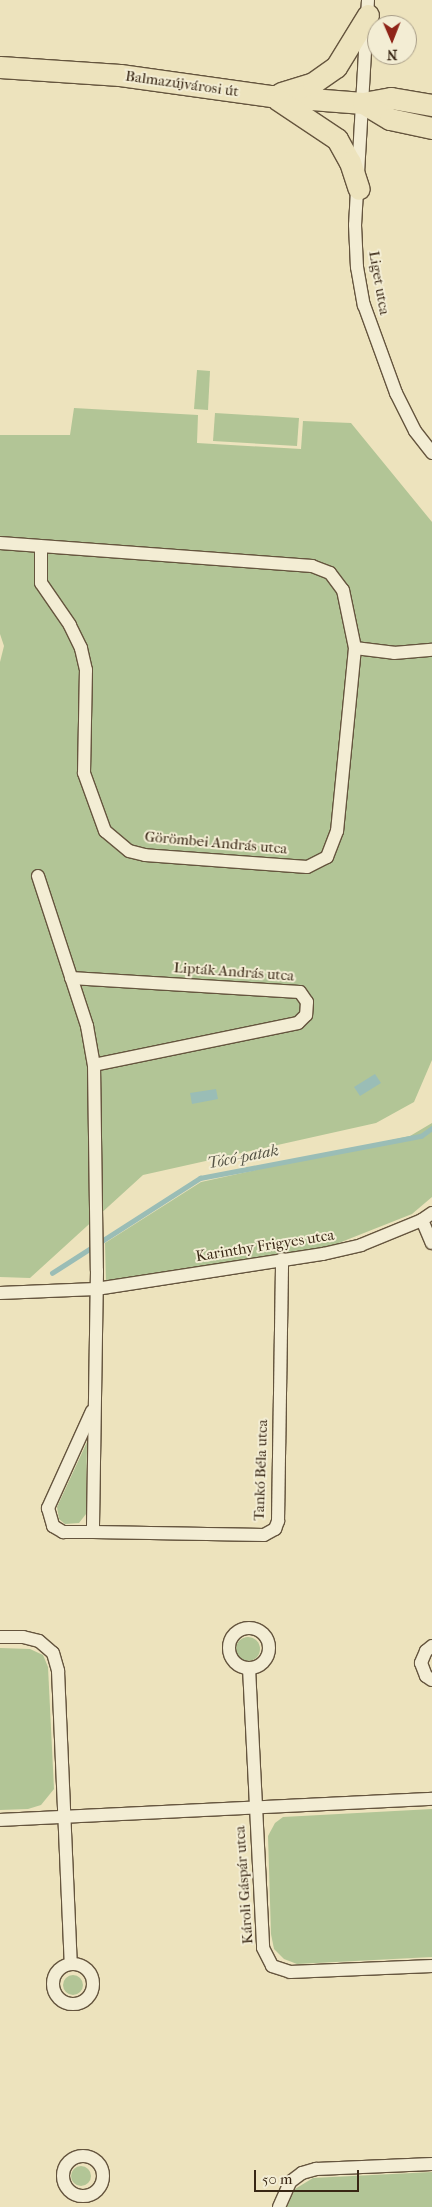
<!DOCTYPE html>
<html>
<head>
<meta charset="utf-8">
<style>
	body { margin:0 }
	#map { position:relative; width:432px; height:2207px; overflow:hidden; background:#ede3bd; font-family:"IM FELL French Canon",serif }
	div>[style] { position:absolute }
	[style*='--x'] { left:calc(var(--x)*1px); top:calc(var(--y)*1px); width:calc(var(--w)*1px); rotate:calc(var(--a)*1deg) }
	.green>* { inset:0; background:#b2c596 }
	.round { border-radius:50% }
	.water>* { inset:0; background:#9abdb6 }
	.stream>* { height:4.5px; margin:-2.25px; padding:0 2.25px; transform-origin:2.25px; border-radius:2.25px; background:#9abdb6 }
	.roads { filter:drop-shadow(1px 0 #65553e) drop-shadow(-1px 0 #65553e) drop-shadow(0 1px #65553e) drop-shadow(0 -1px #65553e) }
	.minor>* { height:12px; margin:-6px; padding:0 6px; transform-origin:6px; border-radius:6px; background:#f3edd4 }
	.minor>.ring { margin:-6px; padding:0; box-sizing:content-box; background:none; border:12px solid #f3edd4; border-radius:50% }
	.primary>* { height:21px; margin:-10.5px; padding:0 10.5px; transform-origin:10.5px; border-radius:10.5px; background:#ede3bd }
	span { translate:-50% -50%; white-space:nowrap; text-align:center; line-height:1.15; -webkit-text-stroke:4px #f3edd4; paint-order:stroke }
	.street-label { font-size:15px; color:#382614 }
	.water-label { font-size:16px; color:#555345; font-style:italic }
	.north { position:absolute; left:367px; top:15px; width:50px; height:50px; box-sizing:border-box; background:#f3edd4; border:1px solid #a89d87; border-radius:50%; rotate:179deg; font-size:14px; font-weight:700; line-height:20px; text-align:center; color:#382614 }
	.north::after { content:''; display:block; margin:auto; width:18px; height:22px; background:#8f2418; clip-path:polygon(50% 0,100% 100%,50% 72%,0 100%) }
	.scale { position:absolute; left:254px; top:2170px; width:105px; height:22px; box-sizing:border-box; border:2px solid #382614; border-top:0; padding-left:6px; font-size:15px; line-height:18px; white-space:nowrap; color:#382614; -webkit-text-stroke:4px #f3edd4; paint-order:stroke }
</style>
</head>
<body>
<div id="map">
	<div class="green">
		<i style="clip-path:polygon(197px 370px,210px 371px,208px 410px,194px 409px)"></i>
		<i style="clip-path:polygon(74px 408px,198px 415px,197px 443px,301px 449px,303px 421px,351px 423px,432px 522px,432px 1060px,414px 1102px,376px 1123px,143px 1175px,30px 1278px,0 1277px,0 662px,4px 646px,0 634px,0 435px,70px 435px)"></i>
		<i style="clip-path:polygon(215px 413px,299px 418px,297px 446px,213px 441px)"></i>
		<i style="clip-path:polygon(432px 1123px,432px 1197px,412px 1214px,316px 1252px,106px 1283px,105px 1243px,201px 1182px,410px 1136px)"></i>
		<i style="clip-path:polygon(87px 1442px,86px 1514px,79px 1523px,65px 1524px,59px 1519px,57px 1507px)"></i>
		<i class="round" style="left:236px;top:1637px;width:24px;height:24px"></i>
		<i style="clip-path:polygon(0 1648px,30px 1649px,43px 1655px,48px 1667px,54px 1789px,41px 1805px,28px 1809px,0 1810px)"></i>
		<i style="clip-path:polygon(432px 1809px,432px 1957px,297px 1964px,284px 1959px,274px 1949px,271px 1934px,268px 1836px,275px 1823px,283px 1817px)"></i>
		<i class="round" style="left:63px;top:1975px;width:20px;height:20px"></i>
		<i class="round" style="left:71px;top:2166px;width:20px;height:20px"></i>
		<i style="clip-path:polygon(432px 2172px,432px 2207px,287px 2207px,295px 2189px,313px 2178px)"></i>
	</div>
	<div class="water">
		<i style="clip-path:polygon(375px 1074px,381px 1083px,360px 1096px,354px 1087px)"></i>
		<i style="clip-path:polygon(216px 1089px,218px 1099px,192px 1104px,190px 1093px)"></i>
	</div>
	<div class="stream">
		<i style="--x:52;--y:1273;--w:176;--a:-32.7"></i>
		<i style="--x:200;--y:1178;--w:225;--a:-10.8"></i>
		<i style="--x:421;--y:1136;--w:14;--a:-36"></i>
	</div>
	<div class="roads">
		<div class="minor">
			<i style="--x:368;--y:0;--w:225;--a:93.3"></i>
			<i style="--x:355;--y:225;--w:42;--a:87.3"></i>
			<i style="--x:357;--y:267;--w:39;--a:80"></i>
			<i style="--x:364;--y:305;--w:94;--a:70"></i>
			<i style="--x:396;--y:393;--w:42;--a:63.4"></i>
			<i style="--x:415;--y:431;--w:28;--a:52"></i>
			<i style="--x:0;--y:543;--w:313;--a:4.2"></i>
			<i style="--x:312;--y:566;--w:19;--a:21"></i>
			<i style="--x:330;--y:573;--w:21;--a:53"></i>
			<i style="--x:343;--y:590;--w:59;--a:78.3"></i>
			<i style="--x:355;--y:648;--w:184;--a:95.6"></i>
			<i style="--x:337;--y:831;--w:28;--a:111"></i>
			<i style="--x:327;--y:857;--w:22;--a:153"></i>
			<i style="--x:307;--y:867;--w:162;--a:-175.8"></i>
			<i style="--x:145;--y:855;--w:16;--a:-166"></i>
			<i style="--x:129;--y:851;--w:31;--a:-140"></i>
			<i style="--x:105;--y:831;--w:62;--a:-109.9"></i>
			<i style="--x:84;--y:773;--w:103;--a:-88.9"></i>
			<i style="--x:86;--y:670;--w:23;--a:-103"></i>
			<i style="--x:81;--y:648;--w:25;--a:-116"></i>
			<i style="--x:70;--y:625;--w:51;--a:-124.6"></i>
			<i style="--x:41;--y:583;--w:36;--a:-90"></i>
			<i style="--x:355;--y:648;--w:39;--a:7"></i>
			<i style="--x:394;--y:653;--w:38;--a:-5"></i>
			<i style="--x:38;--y:876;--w:158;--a:71.9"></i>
			<i style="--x:87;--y:1026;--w:40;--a:80"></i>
			<i style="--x:94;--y:1065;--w:206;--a:89.2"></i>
			<i style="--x:97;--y:1271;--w:261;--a:90.9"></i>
			<i style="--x:93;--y:1532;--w:171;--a:1"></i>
			<i style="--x:264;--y:1535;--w:13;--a:-29"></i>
			<i style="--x:275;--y:1529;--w:9;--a:-69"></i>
			<i style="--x:278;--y:1521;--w:262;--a:-89.1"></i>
			<i style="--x:71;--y:978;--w:229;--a:3.5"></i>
			<i style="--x:300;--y:992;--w:12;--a:55"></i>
			<i style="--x:307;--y:1002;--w:13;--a:94"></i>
			<i style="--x:306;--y:1015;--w:11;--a:135"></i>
			<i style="--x:298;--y:1023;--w:208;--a:168.4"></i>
			<i style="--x:422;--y:1220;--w:25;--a:67"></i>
			<i style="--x:0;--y:1293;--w:96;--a:-2.4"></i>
			<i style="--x:96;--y:1289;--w:230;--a:-8.8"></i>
			<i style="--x:323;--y:1254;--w:39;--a:-13"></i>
			<i style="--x:361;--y:1245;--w:66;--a:-22.3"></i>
			<i style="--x:422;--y:1220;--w:12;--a:-35"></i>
			<i style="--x:92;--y:1411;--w:107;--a:114.4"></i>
			<i style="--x:48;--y:1508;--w:19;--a:74"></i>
			<i style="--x:53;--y:1526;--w:12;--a:31"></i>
			<i style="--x:63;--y:1532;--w:30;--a:0"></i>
			<i class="ring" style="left:229px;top:1628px;width:28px;height:28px"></i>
			<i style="--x:0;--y:1637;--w:23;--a:0"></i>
			<i style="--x:23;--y:1637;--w:16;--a:14"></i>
			<i style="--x:39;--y:1641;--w:18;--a:41"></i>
			<i style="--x:53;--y:1653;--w:19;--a:74"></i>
			<i style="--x:58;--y:1671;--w:293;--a:87.5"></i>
			<i style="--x:432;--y:1646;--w:8;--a:140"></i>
			<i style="--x:426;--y:1651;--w:13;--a:113"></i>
			<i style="--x:421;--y:1663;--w:14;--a:69"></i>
			<i style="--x:426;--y:1676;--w:7;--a:34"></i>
			<i style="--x:249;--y:1668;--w:280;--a:87.1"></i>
			<i style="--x:263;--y:1948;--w:20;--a:63"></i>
			<i style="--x:272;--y:1966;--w:19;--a:18"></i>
			<i style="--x:290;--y:1972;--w:142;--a:-2.4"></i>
			<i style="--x:0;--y:1820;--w:433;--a:-2.8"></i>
			<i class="ring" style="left:53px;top:1964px;width:28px;height:28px"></i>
			<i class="ring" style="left:63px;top:2156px;width:28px;height:28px"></i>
			<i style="--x:279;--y:2207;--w:27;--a:-66"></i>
			<i style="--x:290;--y:2182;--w:15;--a:-37"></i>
			<i style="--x:302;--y:2173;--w:15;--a:-16"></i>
			<i style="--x:316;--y:2169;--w:116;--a:-2.5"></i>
		</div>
		<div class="primary">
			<i style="--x:0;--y:67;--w:120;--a:3.8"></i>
			<i style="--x:120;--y:75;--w:153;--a:7.9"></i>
			<i style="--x:272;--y:96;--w:91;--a:4.4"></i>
			<i style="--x:363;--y:103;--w:28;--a:-10"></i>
			<i style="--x:391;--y:98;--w:42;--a:9.7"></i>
			<i style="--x:281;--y:93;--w:34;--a:-17"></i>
			<i style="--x:313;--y:83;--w:28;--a:-35"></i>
			<i style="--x:336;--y:67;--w:61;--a:-58.4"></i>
			<i style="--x:277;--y:99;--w:72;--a:33.7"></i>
			<i style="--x:337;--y:139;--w:26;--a:61"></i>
			<i style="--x:350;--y:162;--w:28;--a:72"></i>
			<i style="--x:363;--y:103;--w:31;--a:31"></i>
			<i style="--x:390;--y:119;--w:43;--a:12.1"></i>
		</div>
	</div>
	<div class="street-label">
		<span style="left:182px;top:84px;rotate:8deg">Balmazújvárosi út</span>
		<span style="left:379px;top:283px;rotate:80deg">Liget utca</span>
		<span style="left:216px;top:843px;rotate:5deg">Görömbei András utca</span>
		<span style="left:234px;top:972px;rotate:4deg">Lipták András utca</span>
		<span style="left:265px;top:1246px;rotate:-9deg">Karinthy Frigyes utca</span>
		<span style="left:261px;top:1470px;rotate:-88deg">Tankó Béla utca</span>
		<span style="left:244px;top:1885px;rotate:-94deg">Károli Gáspár utca</span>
	</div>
	<div class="water-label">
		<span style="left:243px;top:1157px;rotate:-11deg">Tócó-patak</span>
	</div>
	<div class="north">N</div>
	<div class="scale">50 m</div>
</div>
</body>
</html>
